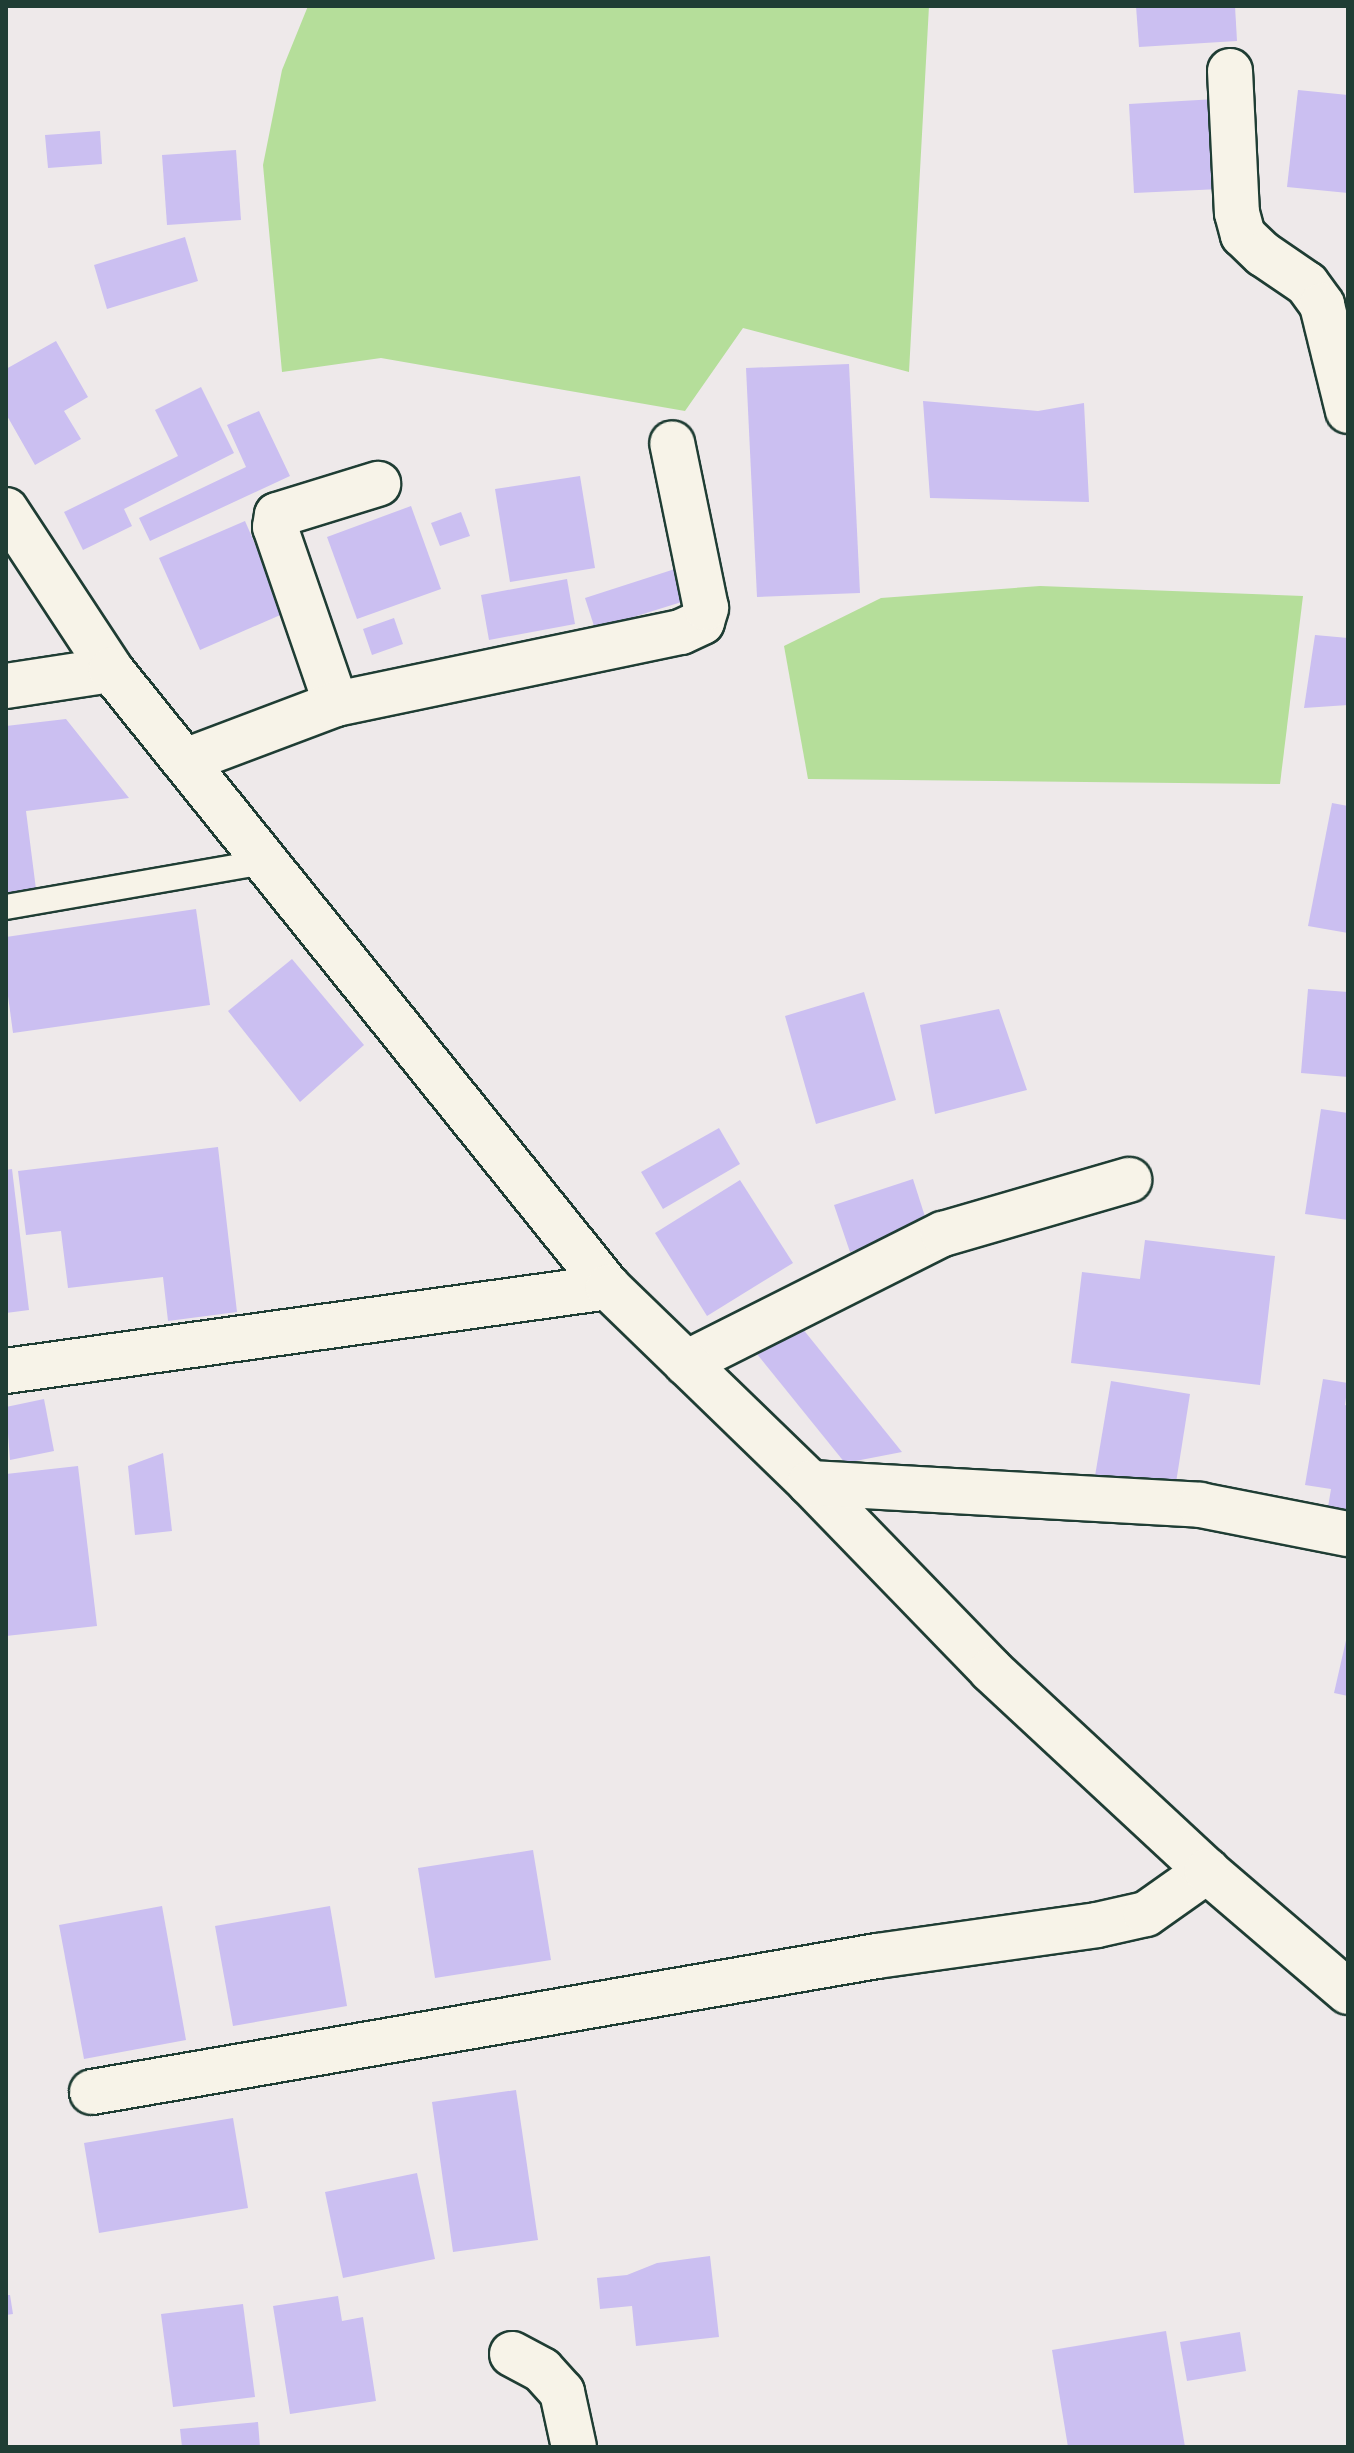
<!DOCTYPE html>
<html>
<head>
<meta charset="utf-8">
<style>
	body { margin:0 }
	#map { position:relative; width:1354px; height:2453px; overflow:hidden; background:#eee9ea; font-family:"Shantell Sans",sans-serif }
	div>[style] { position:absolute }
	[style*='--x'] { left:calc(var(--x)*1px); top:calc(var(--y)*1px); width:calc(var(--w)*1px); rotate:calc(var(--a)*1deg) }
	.green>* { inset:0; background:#b5de9a }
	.building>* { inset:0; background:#cbbff1 }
	.roads { filter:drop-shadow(2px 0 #1f3d34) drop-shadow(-2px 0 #1f3d34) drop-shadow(0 2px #1f3d34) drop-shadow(0 -2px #1f3d34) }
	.service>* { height:24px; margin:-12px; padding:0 12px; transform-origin:12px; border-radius:12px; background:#f7f3e8 }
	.minor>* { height:44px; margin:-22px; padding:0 22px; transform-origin:22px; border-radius:22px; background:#f7f3e8 }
	.tertiary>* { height:44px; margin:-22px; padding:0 22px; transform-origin:22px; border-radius:22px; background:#f7f3e8 }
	span { translate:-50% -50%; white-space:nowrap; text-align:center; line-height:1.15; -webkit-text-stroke:7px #f7f3e8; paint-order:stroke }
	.frame { position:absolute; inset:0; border:8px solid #1f3d34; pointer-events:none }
</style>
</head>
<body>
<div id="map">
	<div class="green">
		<i style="clip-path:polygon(308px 6px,929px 6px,909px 372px,743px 328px,685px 411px,381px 358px,282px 372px,263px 165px,282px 70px)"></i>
		<i style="clip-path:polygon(1040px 586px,1303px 596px,1280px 784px,808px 779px,784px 646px,881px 598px)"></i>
	</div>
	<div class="building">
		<i style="clip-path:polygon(1136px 6px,1235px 6px,1237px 41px,1139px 47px)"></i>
		<i style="clip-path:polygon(1298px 90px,1348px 95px,1348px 193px,1287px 187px)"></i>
		<i style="clip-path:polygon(1216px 99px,1220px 189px,1134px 193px,1129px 104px)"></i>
		<i style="clip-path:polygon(100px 131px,102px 164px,48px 168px,45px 135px)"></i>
		<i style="clip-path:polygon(236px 150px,241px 220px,167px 225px,162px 155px)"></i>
		<i style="clip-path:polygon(185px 237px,198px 281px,107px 309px,94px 265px)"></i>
		<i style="clip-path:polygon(56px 341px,88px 397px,64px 411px,81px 439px,35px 465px,6px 414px,6px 369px)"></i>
		<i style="clip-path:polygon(849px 364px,860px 593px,757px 597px,746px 368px)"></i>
		<i style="clip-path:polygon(201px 387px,234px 453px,124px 509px,132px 526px,83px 550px,64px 512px,178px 456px,155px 410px)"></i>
		<i style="clip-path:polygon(923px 401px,1038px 411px,1084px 403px,1089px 502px,930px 498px)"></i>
		<i style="clip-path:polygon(259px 411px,290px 476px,150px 541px,139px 518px,246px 467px,227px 425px)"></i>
		<i style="clip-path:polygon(580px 476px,595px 568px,510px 582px,495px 489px)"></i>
		<i style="clip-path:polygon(411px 506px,441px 589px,357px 619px,327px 537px)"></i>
		<i style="clip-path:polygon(461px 512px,470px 536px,440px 546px,431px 523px)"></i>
		<i style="clip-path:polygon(245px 521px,285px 613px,200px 650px,159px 558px)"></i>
		<i style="clip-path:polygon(678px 568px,688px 600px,595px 629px,585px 598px)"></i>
		<i style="clip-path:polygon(567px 579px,575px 624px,489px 640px,481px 595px)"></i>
		<i style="clip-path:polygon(394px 618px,403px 644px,372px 655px,363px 629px)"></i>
		<i style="clip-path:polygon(1315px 635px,1348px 638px,1348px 705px,1304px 708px)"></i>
		<i style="clip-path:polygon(66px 719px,129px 798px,26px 811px,37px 897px,6px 901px,6px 726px)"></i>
		<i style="clip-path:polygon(1332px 803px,1348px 806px,1348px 933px,1308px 926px)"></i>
		<i style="clip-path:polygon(196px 909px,210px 1005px,13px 1033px,6px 981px,6px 937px)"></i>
		<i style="clip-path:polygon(292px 959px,364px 1045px,300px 1102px,228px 1011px)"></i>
		<i style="clip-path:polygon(1308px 989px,1348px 992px,1348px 1077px,1301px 1073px)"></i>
		<i style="clip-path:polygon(864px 992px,896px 1100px,816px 1124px,785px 1016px)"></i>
		<i style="clip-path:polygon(999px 1009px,1027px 1090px,935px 1114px,920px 1025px)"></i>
		<i style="clip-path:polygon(1321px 1109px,1348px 1113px,1348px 1220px,1305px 1214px)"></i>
		<i style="clip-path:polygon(719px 1128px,740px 1164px,663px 1209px,641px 1172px)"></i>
		<i style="clip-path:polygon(218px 1147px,237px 1312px,168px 1321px,163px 1277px,68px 1288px,61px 1231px,26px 1235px,18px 1171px)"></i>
		<i style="clip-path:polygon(12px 1169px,29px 1310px,6px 1313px,6px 1170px)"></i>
		<i style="clip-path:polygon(913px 1179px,928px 1226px,850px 1252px,834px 1205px)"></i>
		<i style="clip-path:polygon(740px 1180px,793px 1263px,707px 1316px,655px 1233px)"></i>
		<i style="clip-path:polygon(1145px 1240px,1275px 1256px,1260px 1385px,1071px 1363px,1082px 1272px,1140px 1279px)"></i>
		<i style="clip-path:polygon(798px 1323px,902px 1452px,845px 1463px,757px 1354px)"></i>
		<i style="clip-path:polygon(1323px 1379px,1348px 1383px,1345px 1405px,1348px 1406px,1348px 1522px,1326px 1519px,1331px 1489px,1305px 1485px)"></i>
		<i style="clip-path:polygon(1111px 1381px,1190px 1394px,1175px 1489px,1095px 1476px)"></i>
		<i style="clip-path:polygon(44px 1399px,54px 1451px,10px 1460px,6px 1407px)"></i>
		<i style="clip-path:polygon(163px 1453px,172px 1531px,135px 1535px,128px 1466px)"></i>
		<i style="clip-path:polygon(78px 1466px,97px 1626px,6px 1636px,6px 1474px)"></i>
		<i style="clip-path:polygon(1347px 1636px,1348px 1636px,1348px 1696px,1334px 1693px)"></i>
		<i style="clip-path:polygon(533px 1850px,551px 1960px,435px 1978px,418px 1868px)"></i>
		<i style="clip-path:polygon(162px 1906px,186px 2040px,84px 2059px,59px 1925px)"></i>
		<i style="clip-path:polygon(330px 1906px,347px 2006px,233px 2026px,215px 1926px)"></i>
		<i style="clip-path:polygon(516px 2090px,538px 2240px,453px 2252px,432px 2102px)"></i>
		<i style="clip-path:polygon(233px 2118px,248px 2208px,99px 2233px,84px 2143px)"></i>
		<i style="clip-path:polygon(417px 2173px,435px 2259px,343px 2278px,325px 2192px)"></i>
		<i style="clip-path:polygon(710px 2256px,719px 2337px,636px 2346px,632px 2306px,600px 2309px,597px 2278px,627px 2275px,657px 2263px)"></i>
		<i style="clip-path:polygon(6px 2295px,10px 2295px,13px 2314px,6px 2315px)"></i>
		<i style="clip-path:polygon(338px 2296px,342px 2321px,363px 2317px,376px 2401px,290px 2414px,273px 2306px)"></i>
		<i style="clip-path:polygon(243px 2304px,255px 2397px,173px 2407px,161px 2314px)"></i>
		<i style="clip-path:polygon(1166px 2331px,1185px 2447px,1068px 2447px,1052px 2350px)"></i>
		<i style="clip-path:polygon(1240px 2332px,1246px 2371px,1187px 2381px,1180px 2342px)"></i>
		<i style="clip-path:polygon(258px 2422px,260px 2447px,182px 2447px,180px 2429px)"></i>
	</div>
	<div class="roads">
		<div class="service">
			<i style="--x:6;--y:907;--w:262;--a:-9.9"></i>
		</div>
		<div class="minor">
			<i style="--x:1230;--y:71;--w:142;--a:87.2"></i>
			<i style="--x:1237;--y:213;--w:23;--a:75"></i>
			<i style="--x:1243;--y:235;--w:28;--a:44"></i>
			<i style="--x:1263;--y:254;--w:53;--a:34.3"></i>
			<i style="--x:1307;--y:284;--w:26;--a:54"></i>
			<i style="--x:1322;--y:305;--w:109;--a:76.2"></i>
			<i style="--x:6;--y:686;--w:106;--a:-8.7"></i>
			<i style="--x:336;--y:704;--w:187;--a:-109"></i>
			<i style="--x:275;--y:527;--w:12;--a:-81"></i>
			<i style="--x:277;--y:515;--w:106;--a:-17.1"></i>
			<i style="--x:185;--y:761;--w:161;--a:-20.7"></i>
			<i style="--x:336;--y:704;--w:352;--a:-11.8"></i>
			<i style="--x:681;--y:632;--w:23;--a:-25"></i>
			<i style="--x:702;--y:622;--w:15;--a:-74"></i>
			<i style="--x:706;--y:608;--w:168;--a:-101.6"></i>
			<i style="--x:686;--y:1363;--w:288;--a:-26.7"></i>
			<i style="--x:943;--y:1234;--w:194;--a:-16.2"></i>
			<i style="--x:6;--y:1371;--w:608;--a:-7.94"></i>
			<i style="--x:92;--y:2092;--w:797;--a:-9.83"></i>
			<i style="--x:877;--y:1956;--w:222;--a:-8"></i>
			<i style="--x:1097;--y:1925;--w:50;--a:-12.7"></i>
			<i style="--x:1146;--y:1914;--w:75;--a:-35.2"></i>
			<i style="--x:512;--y:2354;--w:34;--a:28"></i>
			<i style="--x:542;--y:2370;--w:30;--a:48"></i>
			<i style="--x:562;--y:2392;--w:56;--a:77.7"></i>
		</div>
		<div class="tertiary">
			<i style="--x:6;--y:510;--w:191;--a:56.7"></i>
			<i style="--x:111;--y:670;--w:792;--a:51.15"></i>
			<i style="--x:608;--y:1287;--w:281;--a:44.1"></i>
			<i style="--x:810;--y:1483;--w:260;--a:45.9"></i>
			<i style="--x:991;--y:1670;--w:295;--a:42.9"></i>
			<i style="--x:1207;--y:1871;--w:186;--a:40.6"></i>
			<i style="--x:810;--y:1483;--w:391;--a:3.2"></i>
			<i style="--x:1200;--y:1505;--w:151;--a:11.1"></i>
		</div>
	</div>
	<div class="frame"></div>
</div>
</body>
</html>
